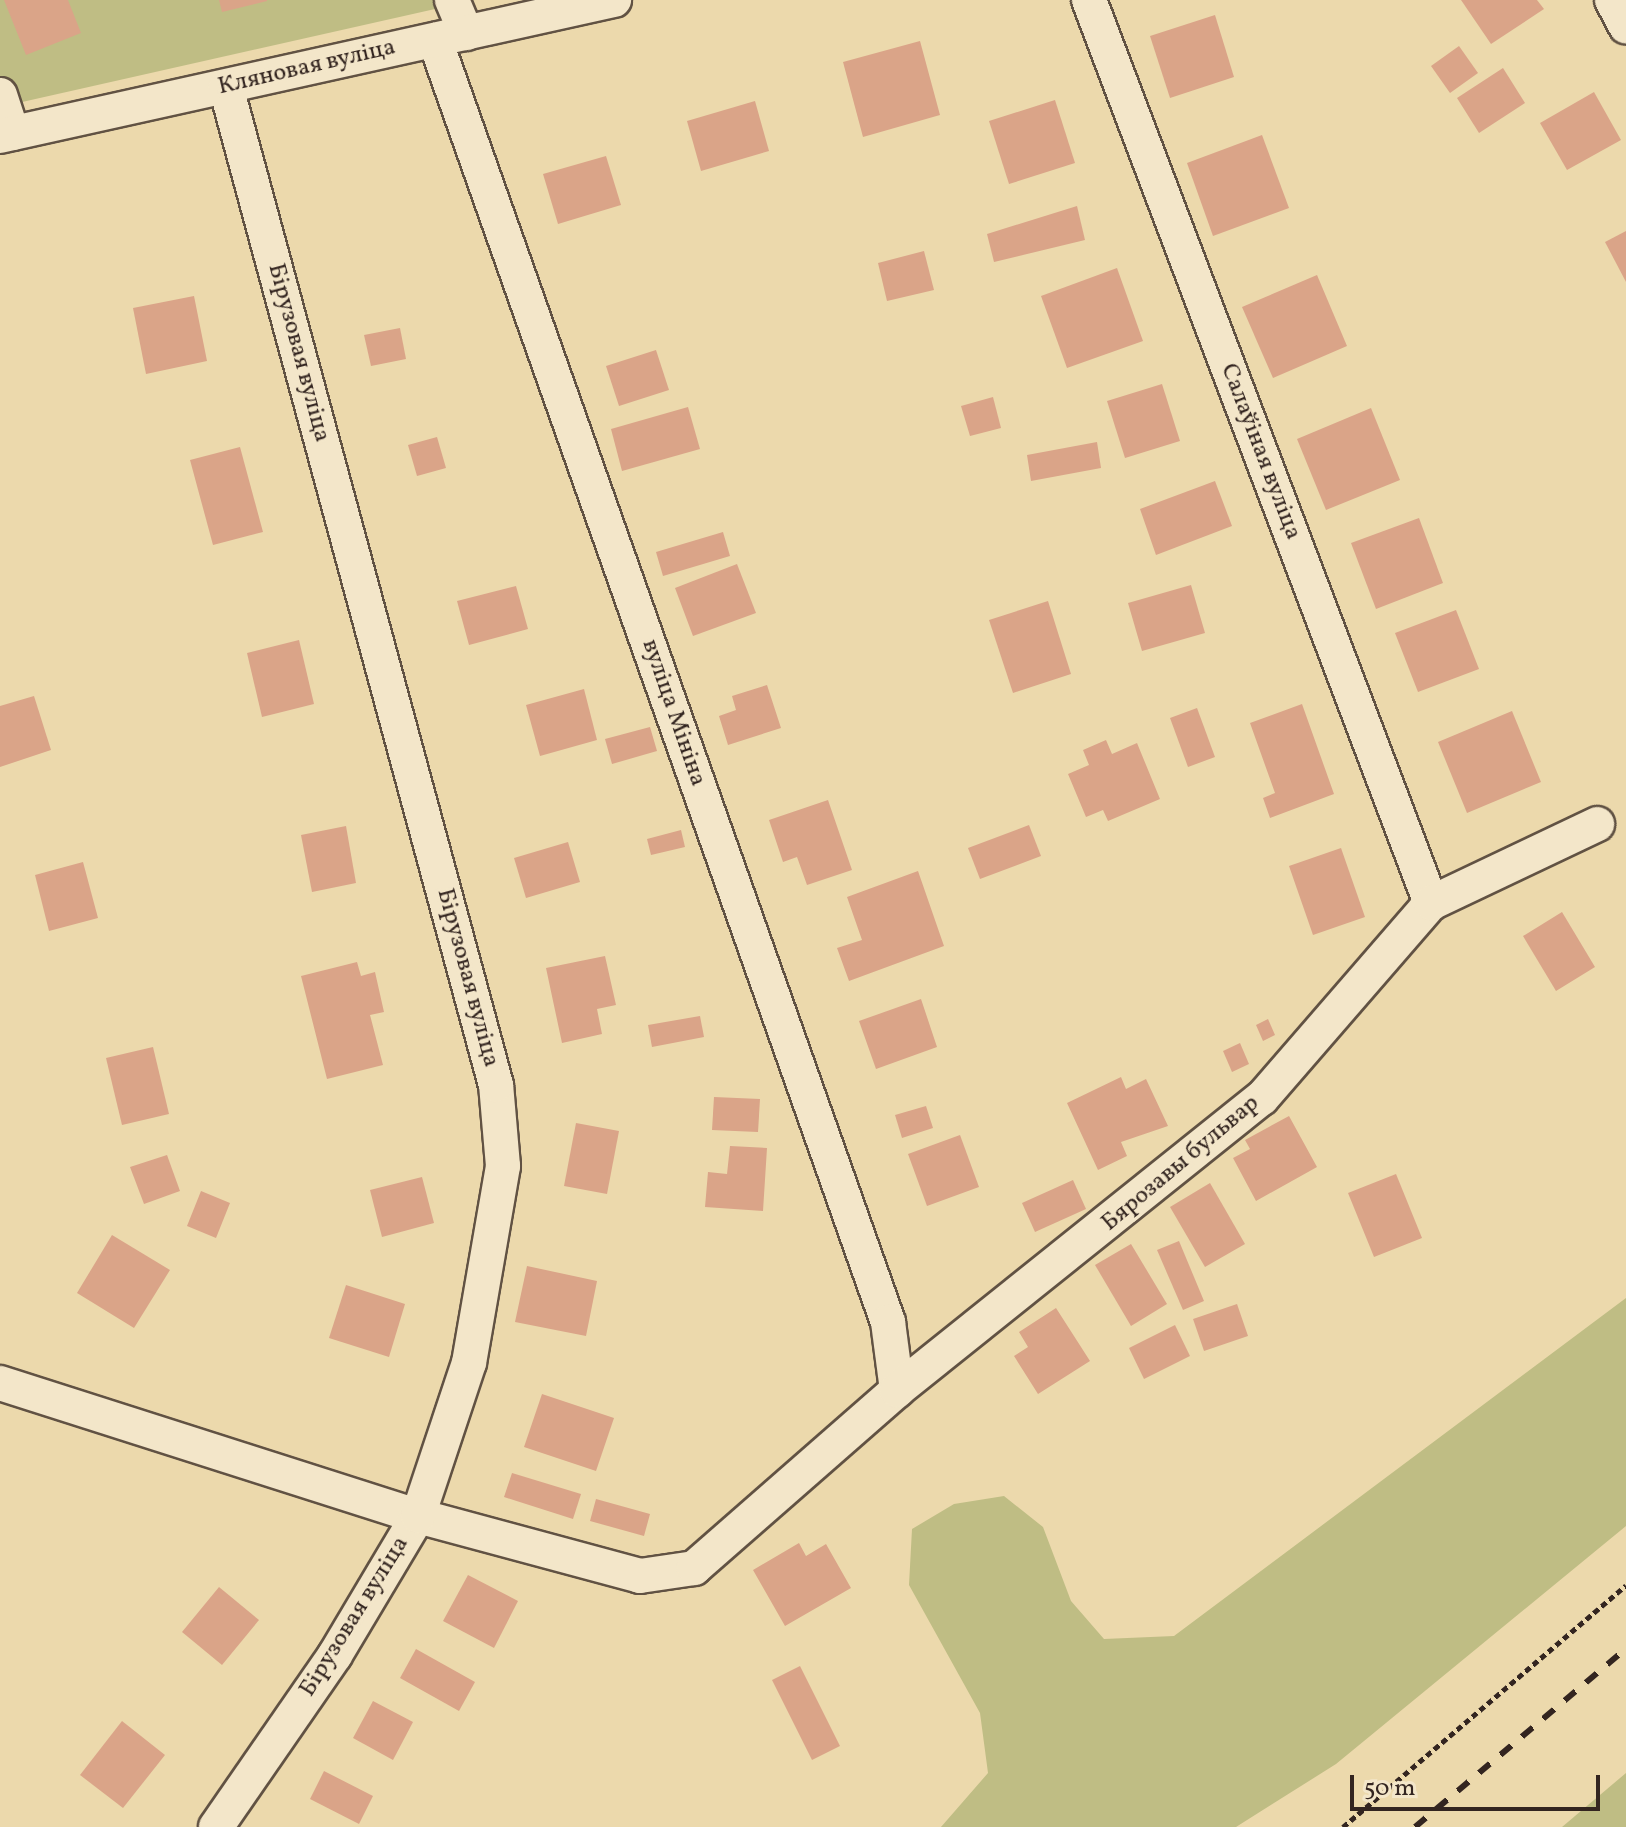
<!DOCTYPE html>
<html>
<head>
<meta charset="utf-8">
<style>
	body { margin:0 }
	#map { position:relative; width:1626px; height:1827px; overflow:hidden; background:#ecd9ac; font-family:Vollkorn,serif }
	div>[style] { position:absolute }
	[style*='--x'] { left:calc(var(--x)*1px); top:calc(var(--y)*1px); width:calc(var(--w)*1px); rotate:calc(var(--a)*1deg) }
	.green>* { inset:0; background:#bfbd84 }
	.building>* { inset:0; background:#daa488 }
	.path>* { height:5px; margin-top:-2.5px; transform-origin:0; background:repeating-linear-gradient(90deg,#332520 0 6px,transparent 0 10px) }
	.roads { filter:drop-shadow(2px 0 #615243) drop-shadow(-2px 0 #615243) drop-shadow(0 2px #615243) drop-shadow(0 -2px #615243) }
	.minor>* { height:34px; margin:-17px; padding:0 17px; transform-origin:17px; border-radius:17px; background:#f3e6c9 }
	.rail>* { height:6px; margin-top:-3px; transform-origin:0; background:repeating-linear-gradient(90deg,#332520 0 14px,transparent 0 28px) }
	span { translate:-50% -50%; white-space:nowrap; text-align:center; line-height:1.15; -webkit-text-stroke:6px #f3e6c9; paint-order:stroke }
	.street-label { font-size:24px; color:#332520 }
	.scale { position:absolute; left:1350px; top:1775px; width:250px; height:36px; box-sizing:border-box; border:4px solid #332520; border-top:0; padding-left:10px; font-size:24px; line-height:28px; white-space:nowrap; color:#332520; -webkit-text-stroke:6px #f3e6c9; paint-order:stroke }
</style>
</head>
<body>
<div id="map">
	<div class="green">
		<i style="clip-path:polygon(0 0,475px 0,0 107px)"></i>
		<i style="clip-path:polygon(1626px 1298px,1626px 1526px,1336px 1764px,1236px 1827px,941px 1827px,988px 1773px,980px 1713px,909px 1585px,912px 1529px,954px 1504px,1004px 1496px,1043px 1527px,1071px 1601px,1104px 1639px,1174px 1636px)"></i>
		<i style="clip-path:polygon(1626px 1773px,1626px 1827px,1562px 1827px)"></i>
	</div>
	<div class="building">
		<i style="clip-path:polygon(4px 0,68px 0,81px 33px,26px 55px)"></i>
		<i style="clip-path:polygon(219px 0,267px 0,267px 1px,222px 12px)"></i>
		<i style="clip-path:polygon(1461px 0,1537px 0,1544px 9px,1491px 44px)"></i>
		<i style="clip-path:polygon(1215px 15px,1234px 77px,1170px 98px,1150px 36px)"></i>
		<i style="clip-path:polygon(920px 41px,940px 115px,863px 137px,843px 62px)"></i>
		<i style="clip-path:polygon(1459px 46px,1478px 73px,1450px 93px,1431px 66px)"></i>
		<i style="clip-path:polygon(1503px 68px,1525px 103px,1479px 133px,1457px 98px)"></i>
		<i style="clip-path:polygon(1594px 92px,1621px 140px,1567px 170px,1540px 123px)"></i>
		<i style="clip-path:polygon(1055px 100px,1075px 163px,1009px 184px,989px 121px)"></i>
		<i style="clip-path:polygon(755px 101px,769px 151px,701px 171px,687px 121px)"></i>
		<i style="clip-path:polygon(1262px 135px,1289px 208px,1213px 236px,1187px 163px)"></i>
		<i style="clip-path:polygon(606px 156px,621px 205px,558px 224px,543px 174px)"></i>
		<i style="clip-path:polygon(1077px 206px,1085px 240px,994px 262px,987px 234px)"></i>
		<i style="clip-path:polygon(1626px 231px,1626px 282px,1605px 242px)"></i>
		<i style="clip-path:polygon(924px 251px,934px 290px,887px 301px,878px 263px)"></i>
		<i style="clip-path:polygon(1117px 268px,1143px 341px,1067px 368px,1041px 296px)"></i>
		<i style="clip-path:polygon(1317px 275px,1347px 346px,1273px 378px,1242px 307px)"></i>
		<i style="clip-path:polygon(194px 296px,207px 361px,146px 374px,133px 308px)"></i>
		<i style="clip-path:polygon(400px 328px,406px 359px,371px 366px,364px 335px)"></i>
		<i style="clip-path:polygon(656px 350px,669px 390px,619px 406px,606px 366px)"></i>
		<i style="clip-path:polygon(1162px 384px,1180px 441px,1125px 458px,1107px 401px)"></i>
		<i style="clip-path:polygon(993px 397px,1001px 428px,970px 436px,961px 406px)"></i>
		<i style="clip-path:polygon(688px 407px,700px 449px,622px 471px,611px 429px)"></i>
		<i style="clip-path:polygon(1371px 408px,1400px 480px,1326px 510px,1297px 439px)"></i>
		<i style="clip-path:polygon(437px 437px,446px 468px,417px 476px,408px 445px)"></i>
		<i style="clip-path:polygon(1097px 442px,1101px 468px,1031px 481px,1027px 455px)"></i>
		<i style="clip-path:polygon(240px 447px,263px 532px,213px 545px,190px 460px)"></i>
		<i style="clip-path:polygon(1215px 481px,1232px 526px,1156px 555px,1140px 509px)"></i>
		<i style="clip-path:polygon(1419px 518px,1443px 583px,1376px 609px,1351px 543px)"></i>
		<i style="clip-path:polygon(723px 532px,730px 556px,663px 576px,656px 552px)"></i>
		<i style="clip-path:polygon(737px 564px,756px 613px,693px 636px,675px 588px)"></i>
		<i style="clip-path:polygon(1191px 585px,1205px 633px,1142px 651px,1128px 603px)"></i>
		<i style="clip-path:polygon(516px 586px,528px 629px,469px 645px,457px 601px)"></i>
		<i style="clip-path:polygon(1048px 601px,1071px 674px,1013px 693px,989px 620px)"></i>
		<i style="clip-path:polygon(1456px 610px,1479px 669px,1418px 692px,1395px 633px)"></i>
		<i style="clip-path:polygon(299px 640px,314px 704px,262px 717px,247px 653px)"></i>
		<i style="clip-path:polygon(767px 685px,781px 728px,728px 745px,719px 716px,736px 710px,732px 696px)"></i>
		<i style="clip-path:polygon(584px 689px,597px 740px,540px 756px,526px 705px)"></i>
		<i style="clip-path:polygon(34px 696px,51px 750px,0 767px,0 706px)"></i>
		<i style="clip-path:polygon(1302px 704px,1334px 794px,1270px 818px,1263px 798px,1275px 793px,1250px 723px)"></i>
		<i style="clip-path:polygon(1197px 708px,1215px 757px,1188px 767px,1170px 718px)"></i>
		<i style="clip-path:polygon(1512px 711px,1541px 782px,1467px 813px,1438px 742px)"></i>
		<i style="clip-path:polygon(650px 727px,657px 751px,612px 764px,605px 739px)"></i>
		<i style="clip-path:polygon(1106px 740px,1112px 754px,1137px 743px,1160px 799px,1108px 821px,1103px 810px,1086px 817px,1068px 774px,1089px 765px,1083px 750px)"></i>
		<i style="clip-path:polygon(828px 800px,852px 870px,807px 885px,797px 857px,783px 862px,769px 820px)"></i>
		<i style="clip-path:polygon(1029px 825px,1041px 856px,980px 879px,968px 848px)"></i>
		<i style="clip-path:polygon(346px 826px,356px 883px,312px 892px,301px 835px)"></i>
		<i style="clip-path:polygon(681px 830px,685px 847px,651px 855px,647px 839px)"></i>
		<i style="clip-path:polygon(568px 842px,580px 882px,526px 898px,514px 858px)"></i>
		<i style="clip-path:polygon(1341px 848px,1365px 917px,1313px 935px,1289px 866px)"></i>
		<i style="clip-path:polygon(83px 862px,98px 918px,49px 931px,35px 875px)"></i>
		<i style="clip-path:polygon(918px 871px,944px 946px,849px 981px,837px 948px,862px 940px,847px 897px)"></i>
		<i style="clip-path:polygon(1562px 912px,1595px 967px,1556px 991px,1523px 936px)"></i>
		<i style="clip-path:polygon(605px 956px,616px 1005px,597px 1009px,602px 1034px,562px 1043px,546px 968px)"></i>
		<i style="clip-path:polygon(357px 962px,361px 976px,375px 972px,384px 1012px,370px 1015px,383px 1065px,327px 1079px,301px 976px)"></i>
		<i style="clip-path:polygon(921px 999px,937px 1047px,876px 1069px,859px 1021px)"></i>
		<i style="clip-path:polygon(700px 1016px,704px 1037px,652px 1047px,648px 1025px)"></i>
		<i style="clip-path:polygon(1268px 1019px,1275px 1035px,1263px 1041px,1256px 1025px)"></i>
		<i style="clip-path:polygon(1240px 1043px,1249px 1064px,1232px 1072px,1223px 1051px)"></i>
		<i style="clip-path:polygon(153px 1047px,169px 1114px,122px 1125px,106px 1058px)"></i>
		<i style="clip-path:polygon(1121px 1077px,1126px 1089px,1146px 1079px,1168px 1126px,1121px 1142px,1127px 1156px,1098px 1170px,1067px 1103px)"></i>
		<i style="clip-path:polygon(714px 1097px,760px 1099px,758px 1132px,712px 1130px)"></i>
		<i style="clip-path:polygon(926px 1106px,933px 1128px,902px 1138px,895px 1115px)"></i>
		<i style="clip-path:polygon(1289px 1116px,1317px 1167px,1256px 1201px,1233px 1158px,1250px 1149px,1245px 1140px)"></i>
		<i style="clip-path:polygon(576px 1123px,619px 1131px,607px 1194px,564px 1186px)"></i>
		<i style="clip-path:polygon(960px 1135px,979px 1187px,927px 1206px,908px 1154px)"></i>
		<i style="clip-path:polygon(730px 1146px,767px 1148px,763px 1211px,705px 1207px,708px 1172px,727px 1174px)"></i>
		<i style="clip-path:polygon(167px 1155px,180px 1191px,144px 1204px,130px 1167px)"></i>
		<i style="clip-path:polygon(1396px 1174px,1422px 1238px,1374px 1257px,1348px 1193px)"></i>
		<i style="clip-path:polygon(422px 1177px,434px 1223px,382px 1237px,370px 1190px)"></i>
		<i style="clip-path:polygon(1073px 1180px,1086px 1209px,1035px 1232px,1022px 1203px)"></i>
		<i style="clip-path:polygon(1210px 1183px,1245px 1244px,1205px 1267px,1170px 1207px)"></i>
		<i style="clip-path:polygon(201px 1191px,230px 1203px,216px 1238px,187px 1226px)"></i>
		<i style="clip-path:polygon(112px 1235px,170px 1270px,134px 1328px,77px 1293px)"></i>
		<i style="clip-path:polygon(1179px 1241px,1204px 1301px,1183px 1310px,1157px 1250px)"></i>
		<i style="clip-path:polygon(1131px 1244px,1167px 1304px,1131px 1326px,1095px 1265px)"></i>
		<i style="clip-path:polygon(527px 1266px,597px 1281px,586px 1336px,515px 1322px)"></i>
		<i style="clip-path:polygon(346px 1285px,405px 1304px,389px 1357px,329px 1338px)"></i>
		<i style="clip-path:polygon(1237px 1304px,1248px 1336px,1204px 1351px,1193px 1319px)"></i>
		<i style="clip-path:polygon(1056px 1308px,1090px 1361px,1038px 1394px,1014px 1356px,1028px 1347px,1019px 1332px)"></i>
		<i style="clip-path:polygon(1175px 1325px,1190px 1356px,1144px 1379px,1129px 1348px)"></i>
		<i style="clip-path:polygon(542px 1394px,614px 1418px,596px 1471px,524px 1447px)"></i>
		<i style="clip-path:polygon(512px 1473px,581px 1494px,573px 1519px,504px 1497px)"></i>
		<i style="clip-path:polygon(596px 1499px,650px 1514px,644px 1536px,590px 1521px)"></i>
		<i style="clip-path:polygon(799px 1543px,806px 1556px,826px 1544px,851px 1588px,785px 1626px,753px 1570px)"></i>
		<i style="clip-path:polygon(468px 1575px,518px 1601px,494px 1648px,443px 1621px)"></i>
		<i style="clip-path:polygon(219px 1587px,259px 1620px,222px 1665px,182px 1632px)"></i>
		<i style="clip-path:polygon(416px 1649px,475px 1682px,459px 1711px,400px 1678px)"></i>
		<i style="clip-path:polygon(800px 1666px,840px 1746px,812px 1760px,772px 1680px)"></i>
		<i style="clip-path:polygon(373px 1701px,413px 1722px,393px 1760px,353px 1738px)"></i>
		<i style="clip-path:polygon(122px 1721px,165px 1755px,123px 1808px,80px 1775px)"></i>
		<i style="clip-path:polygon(324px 1771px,373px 1796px,359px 1824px,310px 1799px)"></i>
	</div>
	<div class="path">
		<i style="--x:1343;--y:1827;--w:372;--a:-40.5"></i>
	</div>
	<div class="roads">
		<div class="minor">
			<i style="--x:452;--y:0;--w:36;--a:67"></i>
			<i style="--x:1089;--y:0;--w:966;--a:69.26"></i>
			<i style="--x:1612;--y:0;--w:30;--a:62"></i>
			<i style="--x:435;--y:40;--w:1360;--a:70.54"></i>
			<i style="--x:888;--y:1322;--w:69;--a:82.5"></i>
			<i style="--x:0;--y:95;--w:40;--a:72"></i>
			<i style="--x:0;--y:136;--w:629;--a:-12.49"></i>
			<i style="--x:0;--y:1383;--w:439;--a:17.7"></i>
			<i style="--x:418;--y:1516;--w:230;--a:15.1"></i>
			<i style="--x:640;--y:1576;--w:55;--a:-8.4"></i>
			<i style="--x:694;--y:1568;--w:270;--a:-41.2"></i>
			<i style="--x:897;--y:1390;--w:467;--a:-38.7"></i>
			<i style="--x:1262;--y:1098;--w:258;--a:-49.1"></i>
			<i style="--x:1431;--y:903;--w:184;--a:-25.4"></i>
			<i style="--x:216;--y:1827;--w:209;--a:-55.3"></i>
			<i style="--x:335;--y:1655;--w:162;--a:-59.2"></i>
			<i style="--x:418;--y:1516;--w:161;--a:-71.6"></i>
			<i style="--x:469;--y:1363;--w:200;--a:-80.2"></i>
			<i style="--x:503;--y:1166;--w:81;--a:-94.9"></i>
			<i style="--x:496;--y:1085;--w:1034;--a:-105.14"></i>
		</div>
	</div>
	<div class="rail">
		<i style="--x:1415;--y:1827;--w:276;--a:-40.2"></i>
	</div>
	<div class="street-label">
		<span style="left:307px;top:68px;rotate:-13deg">Кляновая вуліца</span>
		<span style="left:298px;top:353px;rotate:75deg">Бірузовая вуліца</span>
		<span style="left:1260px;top:452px;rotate:69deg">Салаўіная вуліца</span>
		<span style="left:673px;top:713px;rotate:71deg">вуліца Мініна</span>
		<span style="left:467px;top:978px;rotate:75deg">Бірузовая вуліца</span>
		<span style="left:1181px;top:1164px;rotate:-40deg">Бярозавы бульвар</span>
		<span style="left:355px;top:1617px;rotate:-58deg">Бірузовая вуліца</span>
	</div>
	<div class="scale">50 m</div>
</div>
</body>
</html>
